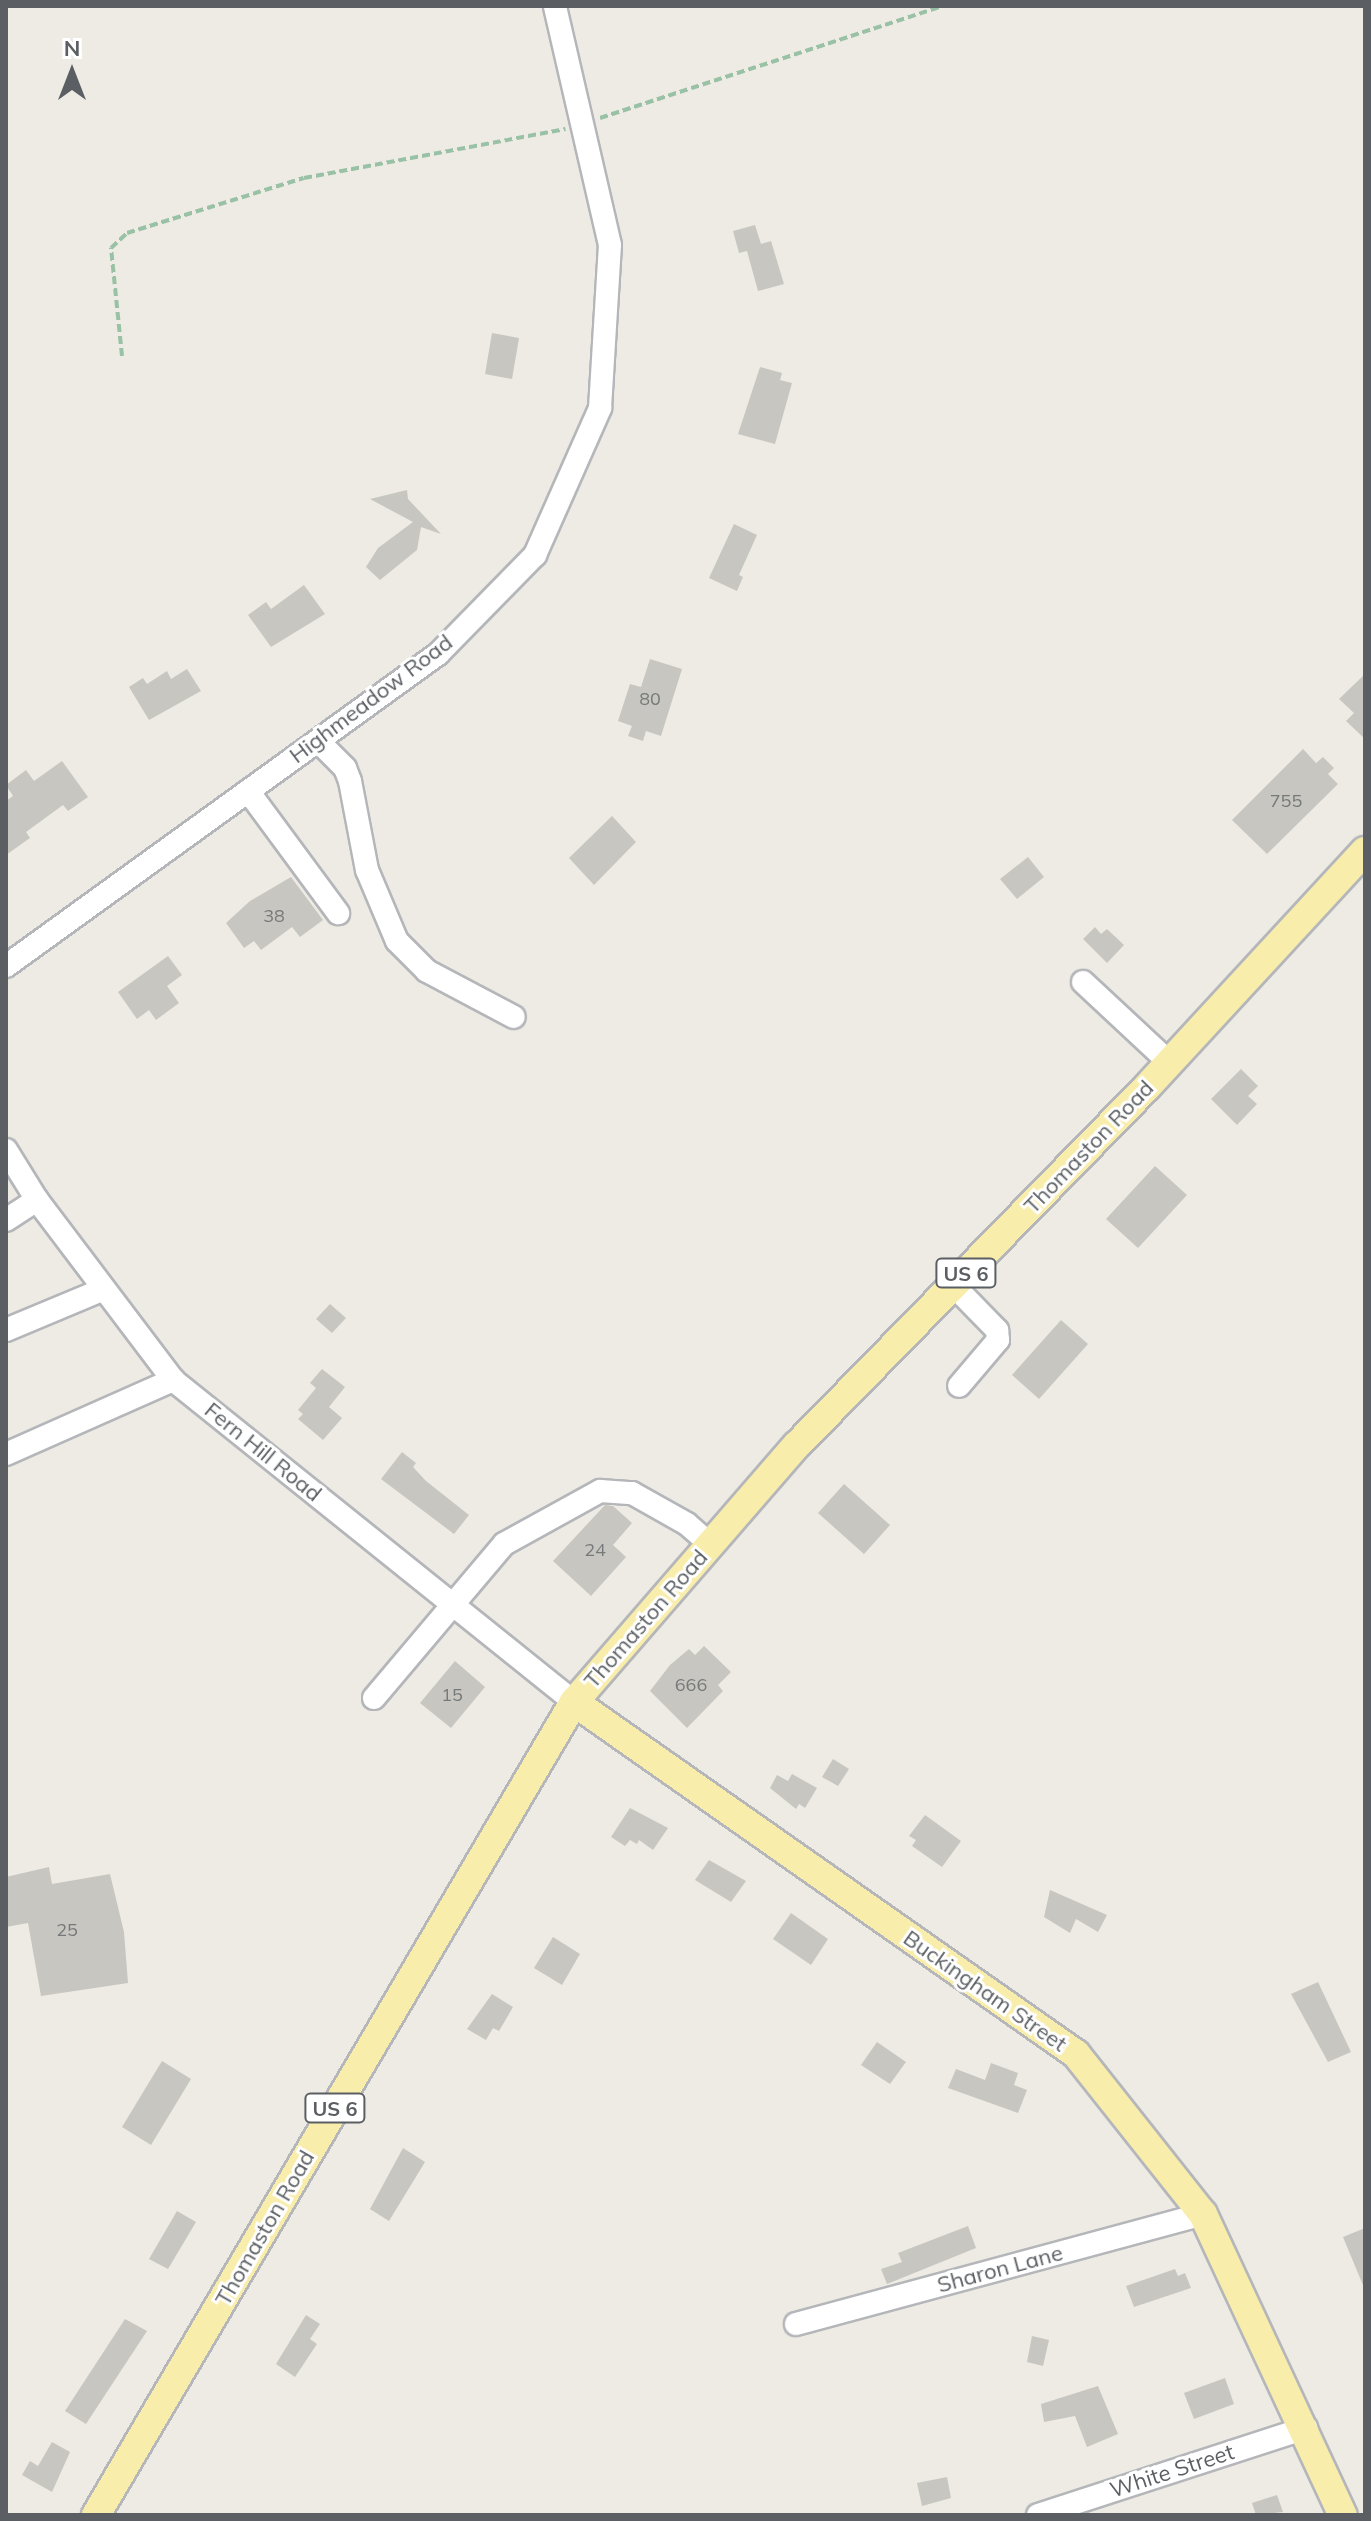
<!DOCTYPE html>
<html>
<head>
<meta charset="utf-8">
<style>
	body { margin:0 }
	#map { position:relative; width:1371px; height:2521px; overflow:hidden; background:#edebe3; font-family:Mulish,sans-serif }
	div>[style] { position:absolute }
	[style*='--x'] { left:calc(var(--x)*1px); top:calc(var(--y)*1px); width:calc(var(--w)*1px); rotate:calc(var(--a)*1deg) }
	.building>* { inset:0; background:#c8c6c0 }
	.path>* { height:4px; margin-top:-2px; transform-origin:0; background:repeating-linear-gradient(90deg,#99c1a5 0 8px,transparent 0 12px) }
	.roads { filter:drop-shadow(2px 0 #b4b6ba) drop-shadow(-2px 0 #b4b6ba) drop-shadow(0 2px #b4b6ba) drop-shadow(0 -2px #b4b6ba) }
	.minor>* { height:22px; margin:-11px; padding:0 11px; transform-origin:11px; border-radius:11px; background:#fff }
	.major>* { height:28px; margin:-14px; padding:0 14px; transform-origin:14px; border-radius:14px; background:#f9edac }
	span { translate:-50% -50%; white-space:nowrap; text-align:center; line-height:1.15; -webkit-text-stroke:6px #fff; paint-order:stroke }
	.number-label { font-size:18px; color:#76797a }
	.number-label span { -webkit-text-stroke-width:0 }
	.shield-label span { padding:2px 6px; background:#fff; border:2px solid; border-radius:6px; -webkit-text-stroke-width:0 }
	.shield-label { font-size:20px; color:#5b5f63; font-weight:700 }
	.street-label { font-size:22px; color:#5b5f63 }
	.frame { position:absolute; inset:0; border:8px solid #5b5f63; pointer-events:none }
	.north { position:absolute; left:32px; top:32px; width:80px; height:80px; -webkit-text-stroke:6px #fff; paint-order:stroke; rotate:0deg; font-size:22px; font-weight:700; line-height:32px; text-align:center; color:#5b5f63 }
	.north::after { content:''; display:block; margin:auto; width:28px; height:36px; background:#5b5f63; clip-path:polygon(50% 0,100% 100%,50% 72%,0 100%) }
</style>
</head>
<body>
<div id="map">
	<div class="building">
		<i style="clip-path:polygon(755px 225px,761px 244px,771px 241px,784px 284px,758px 291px,747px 251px,739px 253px,733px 231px)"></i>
		<i style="clip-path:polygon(492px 333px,519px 338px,512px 379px,485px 374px)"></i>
		<i style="clip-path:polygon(760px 367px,782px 373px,780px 380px,792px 383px,775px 444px,738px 434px)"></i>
		<i style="clip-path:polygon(407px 490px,408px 499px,441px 534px,421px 527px,417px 550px,380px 580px,366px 567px,378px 548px,413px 522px,370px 499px)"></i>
		<i style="clip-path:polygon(734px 524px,757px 535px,739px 575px,743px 577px,737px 591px,709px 578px)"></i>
		<i style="clip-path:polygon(304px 585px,325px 614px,271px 647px,248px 615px,266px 602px,271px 609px)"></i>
		<i style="clip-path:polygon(650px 659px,682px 669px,661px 736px,646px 731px,643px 741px,628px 736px,632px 726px,618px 721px,630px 684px,641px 687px)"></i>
		<i style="clip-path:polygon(187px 669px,201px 691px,149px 720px,129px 687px,143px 678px,147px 684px,167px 671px,171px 679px)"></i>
		<i style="clip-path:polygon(1365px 674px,1365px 739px,1346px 721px,1354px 713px,1339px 699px)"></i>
		<i style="clip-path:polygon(1303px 749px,1316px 763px,1323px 757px,1334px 768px,1328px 774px,1338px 784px,1267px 854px,1232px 820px)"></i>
		<i style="clip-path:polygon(62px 761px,88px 797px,68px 811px,63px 805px,26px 832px,30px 838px,6px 855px,6px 801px,13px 796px,6px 785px,26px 770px,34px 781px)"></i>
		<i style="clip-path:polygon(612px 816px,636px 842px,594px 885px,569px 858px)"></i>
		<i style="clip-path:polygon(1028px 857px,1044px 877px,1017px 899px,1000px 879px)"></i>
		<i style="clip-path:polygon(291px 877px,323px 920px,300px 937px,292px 927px,261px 950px,254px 941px,244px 948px,226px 923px,250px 901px)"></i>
		<i style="clip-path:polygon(1095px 927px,1101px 934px,1107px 929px,1124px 945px,1107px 963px,1083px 939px)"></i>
		<i style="clip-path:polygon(168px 956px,182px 975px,167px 986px,179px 1003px,156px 1020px,149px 1010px,137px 1019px,118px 992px)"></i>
		<i style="clip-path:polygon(1241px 1069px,1258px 1086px,1248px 1096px,1257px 1104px,1237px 1125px,1211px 1099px)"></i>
		<i style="clip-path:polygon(1155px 1166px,1187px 1195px,1138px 1248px,1106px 1219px)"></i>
		<i style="clip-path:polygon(330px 1304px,346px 1318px,332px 1333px,316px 1319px)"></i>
		<i style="clip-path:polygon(1061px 1320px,1088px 1344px,1039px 1399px,1012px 1375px)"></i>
		<i style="clip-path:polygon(322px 1369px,345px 1387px,329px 1407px,342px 1418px,323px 1440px,298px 1419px,303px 1414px,298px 1410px,316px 1388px,310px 1383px)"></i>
		<i style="clip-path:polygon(402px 1452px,416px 1463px,413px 1467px,426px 1481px,469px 1515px,454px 1534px,381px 1479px)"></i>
		<i style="clip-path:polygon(844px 1484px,890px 1525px,864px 1554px,818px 1513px)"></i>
		<i style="clip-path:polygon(605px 1505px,613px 1506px,632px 1523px,613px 1545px,626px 1557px,591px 1596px,553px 1561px)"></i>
		<i style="clip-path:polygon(704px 1646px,731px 1672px,718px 1685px,723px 1691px,687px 1728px,650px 1691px,670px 1665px,689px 1649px,695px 1655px)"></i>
		<i style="clip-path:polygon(455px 1661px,485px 1687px,451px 1728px,420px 1703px)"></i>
		<i style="clip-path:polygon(833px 1759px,849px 1769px,838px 1786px,822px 1777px)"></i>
		<i style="clip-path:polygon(792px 1774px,817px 1788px,805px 1808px,799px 1804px,796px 1809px,770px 1788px,777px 1775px,788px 1781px)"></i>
		<i style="clip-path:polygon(630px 1808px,668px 1828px,653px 1850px,639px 1840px,637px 1844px,630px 1840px,625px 1846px,611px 1837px)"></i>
		<i style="clip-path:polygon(925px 1815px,961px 1841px,942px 1867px,912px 1846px,916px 1840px,909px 1836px)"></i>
		<i style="clip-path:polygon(709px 1860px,746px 1881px,731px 1902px,695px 1880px)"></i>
		<i style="clip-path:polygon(49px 1867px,52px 1884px,110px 1874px,124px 1932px,128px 1983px,41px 1996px,28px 1923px,6px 1927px,6px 1877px)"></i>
		<i style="clip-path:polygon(1050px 1890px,1107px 1915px,1098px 1932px,1076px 1919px,1070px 1933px,1044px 1917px)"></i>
		<i style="clip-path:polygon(791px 1913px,828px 1939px,811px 1965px,773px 1939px)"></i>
		<i style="clip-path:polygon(553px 1937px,580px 1954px,562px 1985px,534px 1968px)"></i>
		<i style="clip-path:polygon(1318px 1982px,1351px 2052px,1328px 2062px,1291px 1994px)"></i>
		<i style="clip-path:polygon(492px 1994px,513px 2007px,499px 2031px,493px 2028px,486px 2040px,467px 2029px)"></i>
		<i style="clip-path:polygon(877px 2042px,906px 2062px,890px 2084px,861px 2065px)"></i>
		<i style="clip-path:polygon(162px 2061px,191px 2079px,151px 2145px,122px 2127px)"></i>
		<i style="clip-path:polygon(991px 2063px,1018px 2073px,1014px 2085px,1027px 2090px,1018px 2113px,948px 2088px,956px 2069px,985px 2080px)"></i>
		<i style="clip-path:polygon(403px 2148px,425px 2162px,389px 2221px,370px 2209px)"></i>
		<i style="clip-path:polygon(177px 2211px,196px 2222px,168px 2269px,149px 2259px)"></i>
		<i style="clip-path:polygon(968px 2226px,976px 2248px,887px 2284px,881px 2269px,902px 2262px,898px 2253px)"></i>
		<i style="clip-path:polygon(1365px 2228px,1365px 2290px,1343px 2237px)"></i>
		<i style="clip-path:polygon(1175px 2269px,1178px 2276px,1185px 2273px,1191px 2288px,1134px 2307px,1126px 2286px)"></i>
		<i style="clip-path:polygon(306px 2315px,320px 2324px,310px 2339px,317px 2344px,295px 2377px,276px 2364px)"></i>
		<i style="clip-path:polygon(125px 2319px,147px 2331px,86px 2424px,65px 2411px)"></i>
		<i style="clip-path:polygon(1032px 2336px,1049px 2340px,1043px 2366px,1027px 2362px)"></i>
		<i style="clip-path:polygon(1225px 2378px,1234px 2404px,1194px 2419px,1184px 2393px)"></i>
		<i style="clip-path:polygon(1098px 2386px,1118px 2434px,1087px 2447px,1075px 2416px,1044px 2422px,1041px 2404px)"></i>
		<i style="clip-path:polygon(52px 2442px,70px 2452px,52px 2492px,22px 2475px,30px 2461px,38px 2466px)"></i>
		<i style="clip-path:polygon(947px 2477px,951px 2498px,922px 2506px,917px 2483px)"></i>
		<i style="clip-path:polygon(1277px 2495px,1283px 2512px,1256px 2515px,1252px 2503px)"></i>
	</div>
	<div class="path">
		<i style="--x:600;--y:118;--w:361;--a:-18.1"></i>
		<i style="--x:122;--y:356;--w:109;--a:-95.8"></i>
		<i style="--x:111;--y:248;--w:22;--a:-43"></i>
		<i style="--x:127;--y:233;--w:185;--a:-17.3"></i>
		<i style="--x:304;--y:178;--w:266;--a:-10.6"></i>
	</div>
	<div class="roads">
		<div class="minor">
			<i style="--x:318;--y:741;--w:38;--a:45"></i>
			<i style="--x:345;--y:768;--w:14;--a:69"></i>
			<i style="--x:350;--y:781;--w:91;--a:79.2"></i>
			<i style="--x:367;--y:870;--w:77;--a:67.1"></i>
			<i style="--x:397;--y:941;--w:42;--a:45"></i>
			<i style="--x:427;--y:971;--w:98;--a:27.9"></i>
			<i style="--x:248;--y:791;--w:152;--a:53.6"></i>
			<i style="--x:6;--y:966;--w:533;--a:-35.84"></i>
			<i style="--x:438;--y:654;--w:139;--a:-45.6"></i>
			<i style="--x:535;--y:555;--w:161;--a:-66.1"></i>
			<i style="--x:600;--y:408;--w:163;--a:-86.5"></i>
			<i style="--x:610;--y:245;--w:245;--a:-103"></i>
			<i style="--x:1083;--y:982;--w:119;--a:43"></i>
			<i style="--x:6;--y:1150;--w:59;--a:58.2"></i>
			<i style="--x:37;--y:1200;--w:226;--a:52.9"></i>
			<i style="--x:173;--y:1380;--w:514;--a:38.76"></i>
			<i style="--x:6;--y:1220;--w:37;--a:-33"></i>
			<i style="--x:954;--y:1286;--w:62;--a:45.7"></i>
			<i style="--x:997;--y:1330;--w:10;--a:84"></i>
			<i style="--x:998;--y:1340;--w:60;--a:130.3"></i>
			<i style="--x:6;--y:1330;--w:106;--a:-22.7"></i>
			<i style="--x:6;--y:1454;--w:183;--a:-23.9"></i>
			<i style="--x:374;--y:1698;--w:202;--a:-49.8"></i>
			<i style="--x:504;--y:1544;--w:110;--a:-28.9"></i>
			<i style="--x:600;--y:1491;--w:32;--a:4"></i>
			<i style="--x:632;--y:1493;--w:63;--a:29.4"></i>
			<i style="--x:687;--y:1524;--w:32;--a:41"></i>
			<i style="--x:796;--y:2324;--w:422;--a:-15.1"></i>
			<i style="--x:1038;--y:2515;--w:282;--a:-18"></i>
		</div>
		<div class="major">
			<i style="--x:574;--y:1702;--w:613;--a:35.04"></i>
			<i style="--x:1076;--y:2054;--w:204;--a:51.6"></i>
			<i style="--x:1203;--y:2214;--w:332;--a:65.1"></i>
			<i style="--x:96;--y:2515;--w:943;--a:-59.55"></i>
			<i style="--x:574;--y:1702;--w:340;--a:-49.1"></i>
			<i style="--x:797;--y:1445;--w:501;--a:-45.65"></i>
			<i style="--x:1147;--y:1087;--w:321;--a:-47.3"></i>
		</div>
	</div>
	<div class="number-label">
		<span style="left:650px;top:699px">80</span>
		<span style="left:1286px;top:801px">755</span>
		<span style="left:274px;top:916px">38</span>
		<span style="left:595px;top:1550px">24</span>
		<span style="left:691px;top:1685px">666</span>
		<span style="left:452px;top:1695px">15</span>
		<span style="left:67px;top:1930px">25</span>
	</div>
	<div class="shield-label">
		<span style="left:966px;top:1273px">US 6</span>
		<span style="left:335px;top:2108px">US 6</span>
	</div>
	<div class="street-label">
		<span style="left:371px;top:699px;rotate:-37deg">Highmeadow Road</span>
		<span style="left:1089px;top:1147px;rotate:-46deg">Thomaston Road</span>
		<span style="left:263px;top:1452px;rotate:39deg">Fern Hill Road</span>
		<span style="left:646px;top:1619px;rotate:-49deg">Thomaston Road</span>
		<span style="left:985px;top:1991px;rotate:35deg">Buckingham Street</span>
		<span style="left:265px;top:2228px;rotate:-60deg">Thomaston Road</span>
		<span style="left:1000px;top:2269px;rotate:-15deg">Sharon Lane</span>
		<span style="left:1172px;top:2471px;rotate:-18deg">White Street</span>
	</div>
	<div class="frame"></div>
	<div class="north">N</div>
</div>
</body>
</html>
